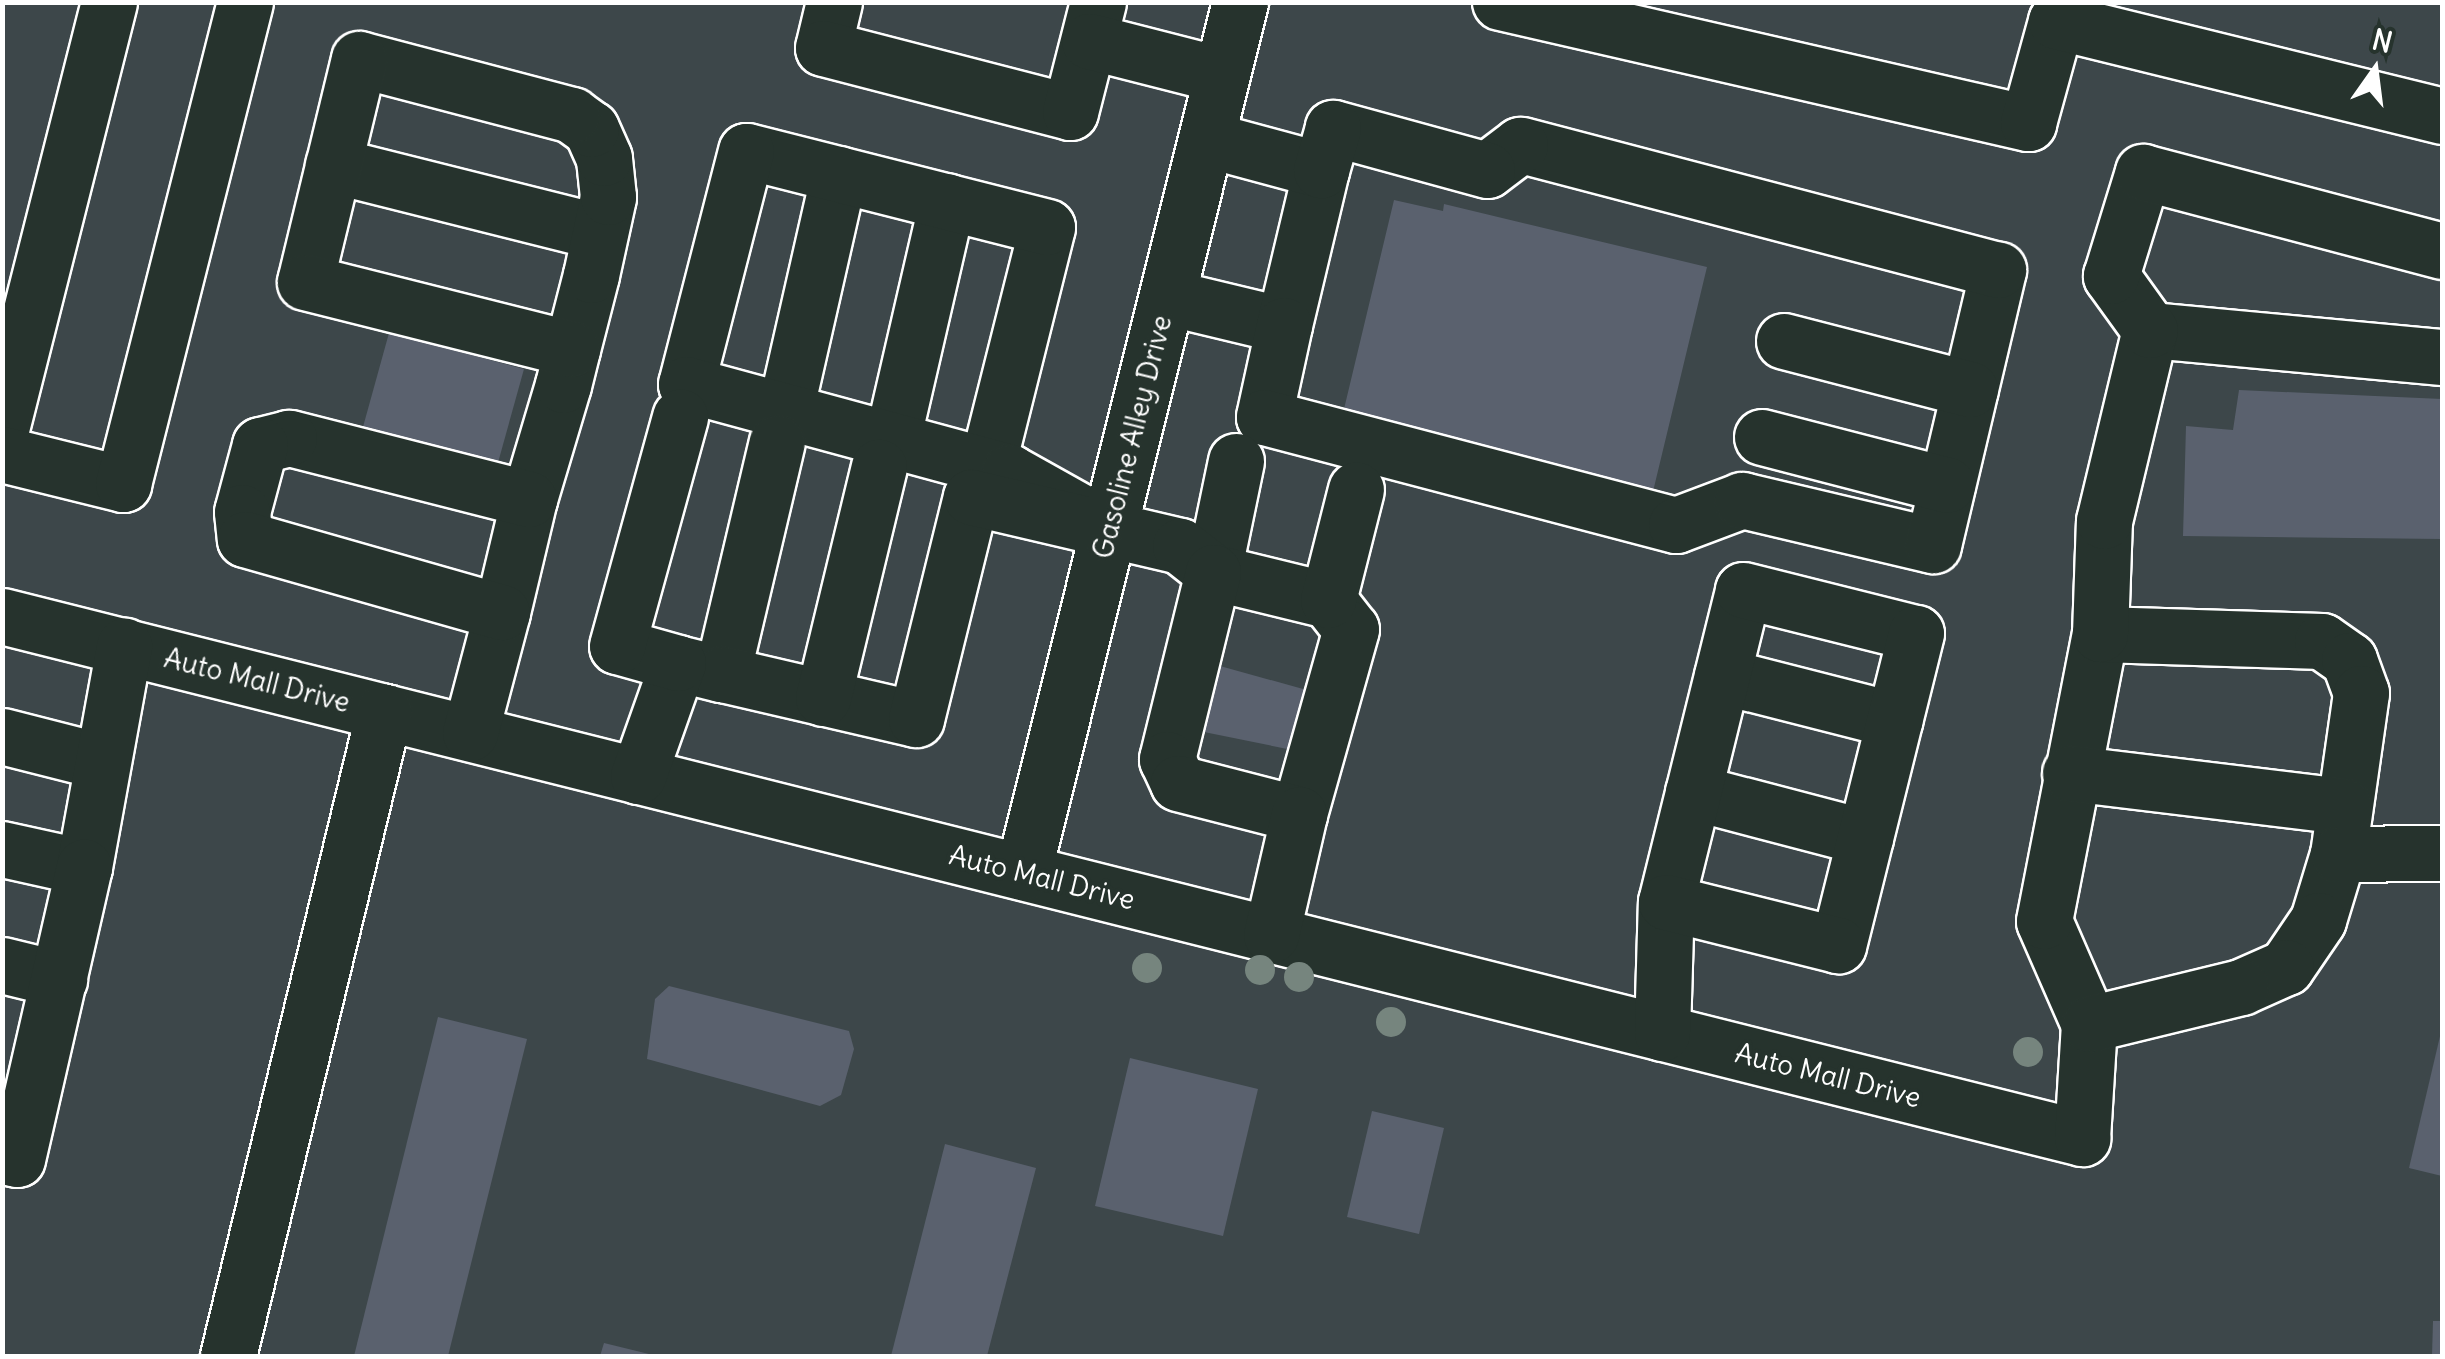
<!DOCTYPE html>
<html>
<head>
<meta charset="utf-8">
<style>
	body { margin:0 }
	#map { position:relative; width:2445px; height:1359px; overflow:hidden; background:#303c3a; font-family:Delius,sans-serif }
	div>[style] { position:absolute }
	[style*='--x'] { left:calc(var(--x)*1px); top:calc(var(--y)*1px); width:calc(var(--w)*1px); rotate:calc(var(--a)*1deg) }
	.built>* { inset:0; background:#3d474a }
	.building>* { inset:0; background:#5a616e }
	.roads { filter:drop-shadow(2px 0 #fff) drop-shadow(-2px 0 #fff) drop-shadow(0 2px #fff) drop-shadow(0 -2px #fff) }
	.minor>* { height:55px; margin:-27.5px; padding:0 27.5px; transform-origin:27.5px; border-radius:27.5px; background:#26332d }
	.trees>* { width:30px; height:30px; margin:-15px; border-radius:50%; background:#76857e }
	span { translate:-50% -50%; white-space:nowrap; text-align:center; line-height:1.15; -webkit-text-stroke:8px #26332d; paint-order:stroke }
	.street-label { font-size:28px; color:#fff }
	.frame { position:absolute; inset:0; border:5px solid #fff; pointer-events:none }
	.north { position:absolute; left:2325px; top:20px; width:100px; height:100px; -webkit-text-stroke:8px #26332d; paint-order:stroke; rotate:14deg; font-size:28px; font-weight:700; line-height:40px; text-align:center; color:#fff }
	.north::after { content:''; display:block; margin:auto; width:35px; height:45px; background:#fff; clip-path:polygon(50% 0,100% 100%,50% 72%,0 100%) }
</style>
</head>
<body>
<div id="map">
	<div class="built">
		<i style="clip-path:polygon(3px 3px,2442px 3px,2442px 1356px,3px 1356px)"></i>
	</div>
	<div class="building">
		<i style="clip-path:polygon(1394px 200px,1443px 211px,1444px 204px,1707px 267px,1650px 504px,1388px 441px,1393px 421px,1344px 409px)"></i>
		<i style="clip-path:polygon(389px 333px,524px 369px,494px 477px,358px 445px)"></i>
		<i style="clip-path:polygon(2239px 390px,2442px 399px,2442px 539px,2183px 536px,2186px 426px,2233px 430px)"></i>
		<i style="clip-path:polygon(1220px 666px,1321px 694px,1307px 753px,1204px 732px)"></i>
		<i style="clip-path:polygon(669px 986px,849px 1031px,854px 1049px,841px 1095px,820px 1106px,647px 1059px,655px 999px)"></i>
		<i style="clip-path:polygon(438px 1017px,527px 1039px,448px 1356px,354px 1356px)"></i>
		<i style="clip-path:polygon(2441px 1032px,2442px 1032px,2442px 1176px,2409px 1168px)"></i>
		<i style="clip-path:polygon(1130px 1058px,1258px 1089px,1223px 1236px,1095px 1206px)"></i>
		<i style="clip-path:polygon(1372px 1111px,1444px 1128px,1419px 1234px,1347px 1217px)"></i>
		<i style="clip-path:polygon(945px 1144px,1036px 1168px,987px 1356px,891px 1356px)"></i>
		<i style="clip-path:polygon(2433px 1321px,2442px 1321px,2442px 1356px,2432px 1356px)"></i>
		<i style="clip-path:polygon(604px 1343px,653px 1355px,652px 1356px,600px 1356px)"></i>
	</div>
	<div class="roads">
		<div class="minor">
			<i style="--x:834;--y:2;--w:47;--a:103.4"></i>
			<i style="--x:823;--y:48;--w:255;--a:14.5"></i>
			<i style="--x:1070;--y:112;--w:114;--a:-75.7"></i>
			<i style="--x:1500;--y:2;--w:542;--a:12.91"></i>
			<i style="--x:2028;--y:123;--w:106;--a:-74.6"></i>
			<i style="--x:2056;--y:21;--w:398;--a:13.8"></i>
			<i style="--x:1089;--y:41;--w:137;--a:14.3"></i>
			<i style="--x:333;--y:165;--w:275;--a:14.1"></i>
			<i style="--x:1167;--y:297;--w:120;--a:13.5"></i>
			<i style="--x:1284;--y:325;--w:159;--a:-76.6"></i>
			<i style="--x:1321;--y:170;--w:119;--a:-164.9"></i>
			<i style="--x:1284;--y:325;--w:94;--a:102.3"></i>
			<i style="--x:1264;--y:417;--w:426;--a:14.7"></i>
			<i style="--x:1676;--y:525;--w:71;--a:-20.7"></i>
			<i style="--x:1742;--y:500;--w:196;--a:13.3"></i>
			<i style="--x:1933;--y:545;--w:283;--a:-76.7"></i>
			<i style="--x:1998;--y:270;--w:494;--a:-165.3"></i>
			<i style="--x:1520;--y:145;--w:41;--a:142.9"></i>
			<i style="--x:1487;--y:170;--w:160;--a:-164.7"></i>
			<i style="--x:1333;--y:128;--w:44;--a:105.9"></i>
			<i style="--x:2150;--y:330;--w:293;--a:5.3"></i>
			<i style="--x:1784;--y:341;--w:192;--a:14.5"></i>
			<i style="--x:785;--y:411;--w:243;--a:-77.2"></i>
			<i style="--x:2;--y:425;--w:436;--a:-75.8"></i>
			<i style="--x:1762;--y:437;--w:191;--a:14.5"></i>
			<i style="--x:892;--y:440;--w:245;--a:-77"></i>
			<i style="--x:2;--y:454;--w:125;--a:13.9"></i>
			<i style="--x:123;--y:484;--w:497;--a:-75.8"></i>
			<i style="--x:1236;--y:461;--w:113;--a:101.7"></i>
			<i style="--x:1213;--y:572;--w:118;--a:13.7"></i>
			<i style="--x:1328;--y:600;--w:37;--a:52"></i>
			<i style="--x:1351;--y:629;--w:192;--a:105.7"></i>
			<i style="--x:987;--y:466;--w:246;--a:-75.9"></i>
			<i style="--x:1047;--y:227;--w:310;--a:-165.8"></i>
			<i style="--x:746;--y:151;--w:241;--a:104.4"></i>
			<i style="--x:686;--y:384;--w:335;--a:15.2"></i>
			<i style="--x:1009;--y:472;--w:115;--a:29.2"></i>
			<i style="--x:529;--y:499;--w:119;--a:-73.4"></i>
			<i style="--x:563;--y:385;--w:37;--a:-76"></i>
			<i style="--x:572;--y:349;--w:76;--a:-75.6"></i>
			<i style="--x:591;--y:275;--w:80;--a:-77.7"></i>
			<i style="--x:608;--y:197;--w:39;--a:-96"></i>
			<i style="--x:604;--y:158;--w:32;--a:-114"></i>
			<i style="--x:591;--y:129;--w:24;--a:-144"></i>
			<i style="--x:572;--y:115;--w:220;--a:-165.3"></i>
			<i style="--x:359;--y:59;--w:229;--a:103.6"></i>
			<i style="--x:305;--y:282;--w:275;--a:14.1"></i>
			<i style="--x:1328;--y:600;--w:114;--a:-75.8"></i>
			<i style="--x:2;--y:616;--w:2145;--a:14.09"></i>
			<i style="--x:2082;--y:1138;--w:114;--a:-86.5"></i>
			<i style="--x:2089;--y:1024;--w:112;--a:-113.6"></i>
			<i style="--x:2044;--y:921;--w:292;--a:-79"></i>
			<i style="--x:2100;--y:634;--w:222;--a:1.8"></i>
			<i style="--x:2322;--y:641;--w:33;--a:35"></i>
			<i style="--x:2349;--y:660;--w:35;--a:70"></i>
			<i style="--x:2361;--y:693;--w:163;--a:98.1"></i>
			<i style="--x:2338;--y:854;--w:69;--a:106.9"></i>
			<i style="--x:2318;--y:920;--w:57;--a:124.2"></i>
			<i style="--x:2286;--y:967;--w:49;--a:156"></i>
			<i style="--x:2241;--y:987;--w:156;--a:166.3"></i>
			<i style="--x:2100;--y:634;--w:113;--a:-88"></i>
			<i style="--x:2104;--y:521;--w:196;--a:-76.5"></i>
			<i style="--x:2150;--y:330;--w:67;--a:-125.8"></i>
			<i style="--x:2111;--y:276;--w:109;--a:-72.9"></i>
			<i style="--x:2143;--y:172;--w:309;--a:14.8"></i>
			<i style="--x:685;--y:665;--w:38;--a:14"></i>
			<i style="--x:722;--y:674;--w:238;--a:-76.7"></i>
			<i style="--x:722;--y:674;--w:199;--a:13.1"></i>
			<i style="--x:916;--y:719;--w:229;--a:-76.1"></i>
			<i style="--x:971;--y:497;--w:215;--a:13.2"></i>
			<i style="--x:1180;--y:546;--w:42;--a:38.2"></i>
			<i style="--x:1213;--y:572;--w:193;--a:103.8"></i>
			<i style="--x:1167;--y:759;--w:26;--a:65"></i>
			<i style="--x:1178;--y:783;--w:125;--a:14.4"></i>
			<i style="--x:1299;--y:814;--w:124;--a:103"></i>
			<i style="--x:1722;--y:676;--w:178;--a:14.3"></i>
			<i style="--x:823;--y:698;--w:238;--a:-76.4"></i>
			<i style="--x:470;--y:733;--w:125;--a:-75.2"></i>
			<i style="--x:502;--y:612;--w:116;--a:-76.6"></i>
			<i style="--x:529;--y:499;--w:248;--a:-165.7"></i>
			<i style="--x:289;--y:438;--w:30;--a:166"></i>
			<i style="--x:260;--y:445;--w:69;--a:105"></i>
			<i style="--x:242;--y:512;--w:27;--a:84"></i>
			<i style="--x:245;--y:539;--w:267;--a:15.9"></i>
			<i style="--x:2;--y:736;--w:101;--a:14.3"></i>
			<i style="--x:2070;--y:773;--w:276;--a:6.9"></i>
			<i style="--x:638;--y:776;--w:120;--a:-70.5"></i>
			<i style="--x:678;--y:663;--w:63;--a:-164.4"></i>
			<i style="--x:617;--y:646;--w:238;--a:-74.6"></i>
			<i style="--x:1693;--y:792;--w:178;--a:14.7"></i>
			<i style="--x:2;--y:849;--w:84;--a:12.4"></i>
			<i style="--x:84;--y:867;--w:225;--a:-79.7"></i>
			<i style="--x:2338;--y:854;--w:104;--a:-0.6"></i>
			<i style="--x:1023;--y:872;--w:897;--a:-75.99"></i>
			<i style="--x:2;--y:965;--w:59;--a:13.8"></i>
			<i style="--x:1662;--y:1033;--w:131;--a:-88.3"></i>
			<i style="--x:1666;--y:902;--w:321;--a:-76.1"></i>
			<i style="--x:1743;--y:590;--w:178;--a:14"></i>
			<i style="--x:1916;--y:633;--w:322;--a:104"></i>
			<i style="--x:1838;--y:945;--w:177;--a:-166"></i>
			<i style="--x:2;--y:1156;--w:15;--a:11"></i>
			<i style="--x:17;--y:1159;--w:300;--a:-77.1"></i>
			<i style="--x:228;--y:1356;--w:663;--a:-76.38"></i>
		</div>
	</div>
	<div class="trees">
		<i style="left:1147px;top:968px"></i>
		<i style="left:1260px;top:970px"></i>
		<i style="left:1299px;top:977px"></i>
		<i style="left:1391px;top:1022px"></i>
		<i style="left:2028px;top:1052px"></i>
	</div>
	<div class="street-label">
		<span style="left:1132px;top:437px;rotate:-76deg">Gasoline Alley Drive</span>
		<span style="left:257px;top:680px;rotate:14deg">Auto Mall Drive</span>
		<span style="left:1042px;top:877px;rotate:14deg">Auto Mall Drive</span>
		<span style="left:1828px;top:1075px;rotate:14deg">Auto Mall Drive</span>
	</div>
	<div class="frame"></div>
	<div class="north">N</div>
</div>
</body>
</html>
